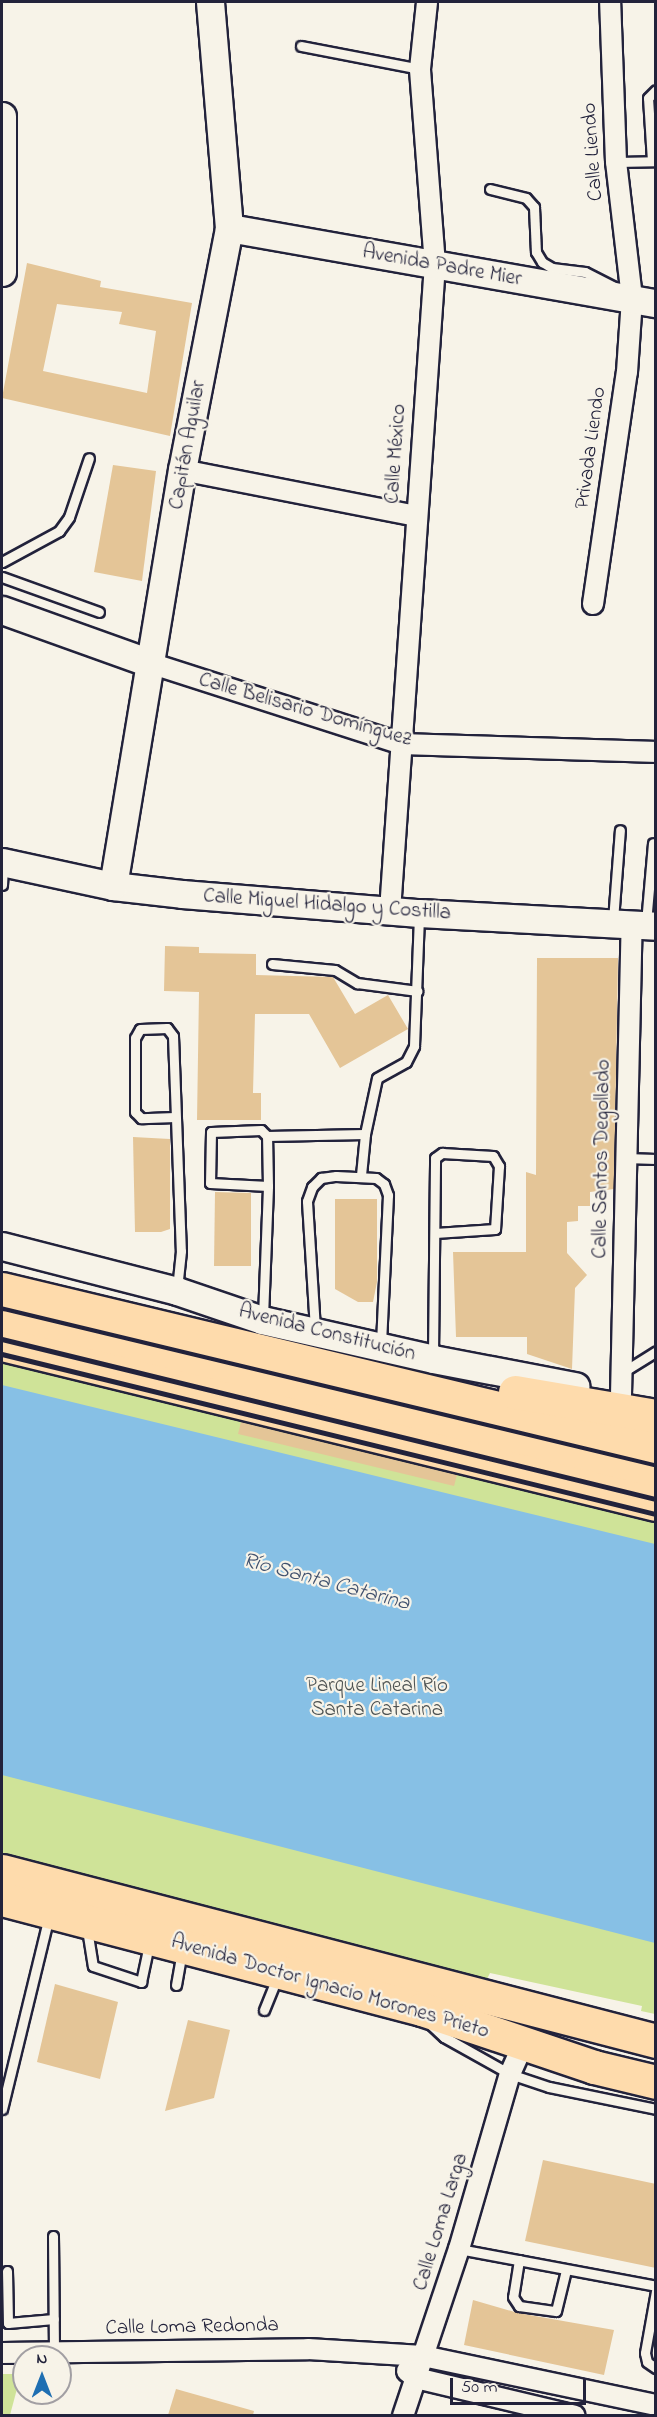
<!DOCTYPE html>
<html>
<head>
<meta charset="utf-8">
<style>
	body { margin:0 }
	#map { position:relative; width:657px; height:2417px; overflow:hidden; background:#f7f3e8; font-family:"Indie Flower",sans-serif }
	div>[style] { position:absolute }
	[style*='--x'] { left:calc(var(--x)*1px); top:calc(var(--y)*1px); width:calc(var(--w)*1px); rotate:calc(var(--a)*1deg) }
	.green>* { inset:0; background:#cfe398 }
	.water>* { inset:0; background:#87c0e5 }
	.building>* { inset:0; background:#e4c597 }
	.roads { filter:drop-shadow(2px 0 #22223b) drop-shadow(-2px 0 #22223b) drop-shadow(0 2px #22223b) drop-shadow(0 -2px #22223b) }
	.lane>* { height:9px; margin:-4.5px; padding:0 4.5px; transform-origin:4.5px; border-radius:4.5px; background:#f7f3e8 }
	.street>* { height:20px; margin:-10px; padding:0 10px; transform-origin:10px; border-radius:10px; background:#f7f3e8 }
	.secondary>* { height:27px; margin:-13.5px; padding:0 13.5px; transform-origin:13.5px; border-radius:13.5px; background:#f7f3e8 }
	.primary>* { height:30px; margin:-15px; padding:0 15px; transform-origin:15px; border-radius:15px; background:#fedbac }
	.highway>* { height:33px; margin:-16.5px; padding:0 16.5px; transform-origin:16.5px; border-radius:16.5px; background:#fedbac }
	.rail>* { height:4.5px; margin:-2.25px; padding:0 2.25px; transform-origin:2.25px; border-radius:2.25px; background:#22223b }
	span { translate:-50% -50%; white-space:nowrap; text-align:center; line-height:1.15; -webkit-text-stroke:4.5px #f7f3e8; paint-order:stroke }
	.street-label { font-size:21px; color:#22223b }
	.park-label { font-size:21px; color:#4d5252 }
	.water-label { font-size:22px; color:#40516e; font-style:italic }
	.frame { position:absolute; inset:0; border:3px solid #22223b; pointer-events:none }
	.north { position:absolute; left:12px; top:2345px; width:60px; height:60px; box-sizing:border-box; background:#f7f3e8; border:2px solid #a29fa3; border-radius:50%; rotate:0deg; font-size:16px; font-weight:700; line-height:24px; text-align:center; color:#22223b }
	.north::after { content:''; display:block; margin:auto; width:21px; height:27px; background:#1f6fb2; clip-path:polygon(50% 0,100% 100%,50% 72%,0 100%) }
	.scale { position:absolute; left:450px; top:2378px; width:136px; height:27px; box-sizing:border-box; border:3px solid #22223b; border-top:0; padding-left:8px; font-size:18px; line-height:21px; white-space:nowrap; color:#22223b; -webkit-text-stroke:4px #f7f3e8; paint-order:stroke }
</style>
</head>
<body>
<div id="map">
	<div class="green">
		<i style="clip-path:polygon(2px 1348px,655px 1503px,655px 2014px,641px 2011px,642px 2006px,490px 1973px,487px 1979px,390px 1958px,2px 1863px)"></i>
		<i style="clip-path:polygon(2px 2374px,21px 2374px,10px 2415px,2px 2415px)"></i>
	</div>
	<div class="water">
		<i style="clip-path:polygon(2px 1385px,655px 1544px,655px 1943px,2px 1775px)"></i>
	</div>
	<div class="building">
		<i style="clip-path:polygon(evenodd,27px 263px,101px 281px,100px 287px,192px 303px,170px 436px,2px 398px,27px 263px,57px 304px,122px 312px,119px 324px,156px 331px,147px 393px,43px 371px,57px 304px)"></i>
		<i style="clip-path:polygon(113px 465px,156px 471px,142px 581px,94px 572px)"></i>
		<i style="clip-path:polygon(165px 946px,199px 947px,199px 953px,256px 954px,256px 975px,333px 977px,355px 1014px,388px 995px,408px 1029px,340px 1068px,309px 1014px,255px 1014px,253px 1093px,261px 1093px,261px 1120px,197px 1120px,199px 992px,164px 991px)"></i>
		<i style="clip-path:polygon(537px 958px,618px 958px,614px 1189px,590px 1192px,590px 1206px,578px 1206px,578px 1221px,567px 1222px,567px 1253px,587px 1275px,575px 1288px,572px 1369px,527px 1354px,527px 1337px,456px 1337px,453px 1252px,526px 1252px,526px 1172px,536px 1175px)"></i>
		<i style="clip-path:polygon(133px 1137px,170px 1139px,170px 1229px,161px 1232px,135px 1232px)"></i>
		<i style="clip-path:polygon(215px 1192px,251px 1193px,251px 1266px,214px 1266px)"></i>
		<i style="clip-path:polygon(335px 1199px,377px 1199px,377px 1282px,373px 1302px,358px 1302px,335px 1289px)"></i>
		<i style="clip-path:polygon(241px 1422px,457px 1475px,454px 1486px,238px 1434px)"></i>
		<i style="clip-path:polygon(55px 1984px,118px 2002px,100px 2079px,37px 2062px)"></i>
		<i style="clip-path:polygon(188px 2020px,230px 2030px,214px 2098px,165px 2111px)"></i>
		<i style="clip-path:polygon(543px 2160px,656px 2184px,656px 2268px,525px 2241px)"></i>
		<i style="clip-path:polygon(473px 2300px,518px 2313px,614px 2330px,604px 2375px,464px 2345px)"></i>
		<i style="clip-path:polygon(176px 2389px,254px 2411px,253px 2415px,168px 2415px)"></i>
	</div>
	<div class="roads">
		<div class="lane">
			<i style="--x:301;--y:46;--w:121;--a:10.9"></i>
			<i style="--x:652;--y:161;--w:63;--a:-93.6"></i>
			<i style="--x:648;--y:98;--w:11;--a:-45"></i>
			<i style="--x:616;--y:162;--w:39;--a:-1"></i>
			<i style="--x:490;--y:189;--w:37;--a:14"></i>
			<i style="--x:526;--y:198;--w:12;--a:48"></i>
			<i style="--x:534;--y:207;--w:45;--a:87.5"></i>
			<i style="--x:536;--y:252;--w:12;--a:59"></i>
			<i style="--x:542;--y:262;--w:12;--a:31"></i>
			<i style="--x:552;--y:268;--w:33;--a:7"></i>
			<i style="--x:585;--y:272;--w:33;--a:27"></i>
			<i style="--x:2;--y:562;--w:65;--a:-28.5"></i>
			<i style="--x:59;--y:531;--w:17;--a:-54"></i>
			<i style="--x:69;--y:517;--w:62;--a:-71.3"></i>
			<i style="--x:2;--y:577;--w:103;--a:19.8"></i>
			<i style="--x:2;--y:885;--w:20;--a:-87"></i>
			<i style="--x:613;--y:920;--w:90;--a:-85.6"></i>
			<i style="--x:646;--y:923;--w:80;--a:-85"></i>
			<i style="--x:272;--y:964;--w:63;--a:5.4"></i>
			<i style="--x:335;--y:970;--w:26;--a:31"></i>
			<i style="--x:357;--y:983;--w:61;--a:7.6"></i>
			<i style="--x:175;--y:1117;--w:34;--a:178"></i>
			<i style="--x:141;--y:1118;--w:8;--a:-135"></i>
			<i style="--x:135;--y:1112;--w:74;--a:-90"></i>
			<i style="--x:135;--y:1038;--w:10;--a:-61"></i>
			<i style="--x:140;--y:1029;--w:27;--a:-2"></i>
			<i style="--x:167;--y:1028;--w:10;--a:53"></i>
			<i style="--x:173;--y:1036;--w:215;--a:87.9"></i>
			<i style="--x:181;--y:1251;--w:38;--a:96"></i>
			<i style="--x:267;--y:1136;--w:98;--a:-1.2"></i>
			<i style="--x:365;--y:1134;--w:57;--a:-77.9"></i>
			<i style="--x:377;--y:1078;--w:33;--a:-29"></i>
			<i style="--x:406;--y:1062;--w:18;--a:-63"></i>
			<i style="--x:414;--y:1046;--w:130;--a:-87.8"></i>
			<i style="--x:625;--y:1158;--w:31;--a:2"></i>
			<i style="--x:361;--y:1175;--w:41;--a:-84.4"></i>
			<i style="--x:263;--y:1317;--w:131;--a:-87.8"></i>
			<i style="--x:268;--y:1186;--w:50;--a:-91.1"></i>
			<i style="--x:267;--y:1136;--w:8;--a:-135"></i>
			<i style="--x:261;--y:1130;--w:50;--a:177.7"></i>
			<i style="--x:211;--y:1132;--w:51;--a:91.1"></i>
			<i style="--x:210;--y:1183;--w:58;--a:3"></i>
			<i style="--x:315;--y:1329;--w:128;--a:-93.6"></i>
			<i style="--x:307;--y:1201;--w:15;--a:-70"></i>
			<i style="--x:312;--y:1187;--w:13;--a:-45"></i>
			<i style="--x:321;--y:1178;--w:15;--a:-8"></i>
			<i style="--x:336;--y:1176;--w:40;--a:2.9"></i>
			<i style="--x:376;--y:1178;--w:10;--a:37"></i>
			<i style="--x:384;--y:1184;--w:12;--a:70"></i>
			<i style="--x:388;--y:1195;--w:149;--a:92.7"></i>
			<i style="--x:433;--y:1355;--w:197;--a:-89.4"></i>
			<i style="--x:435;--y:1158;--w:9;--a:-36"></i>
			<i style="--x:442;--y:1153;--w:51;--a:3.4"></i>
			<i style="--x:493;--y:1156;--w:12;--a:59"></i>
			<i style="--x:499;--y:1166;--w:63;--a:93.6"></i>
			<i style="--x:495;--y:1229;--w:60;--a:176.2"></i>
			<i style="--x:623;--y:1372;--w:39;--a:-32"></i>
			<i style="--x:87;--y:1929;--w:37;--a:81"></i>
			<i style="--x:93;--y:1966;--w:51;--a:18.4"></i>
			<i style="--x:141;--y:1982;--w:38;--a:-78"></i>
			<i style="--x:176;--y:1985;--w:35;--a:-80"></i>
			<i style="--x:264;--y:2010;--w:37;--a:-68"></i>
			<i style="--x:430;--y:2024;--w:19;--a:43"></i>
			<i style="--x:444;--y:2037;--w:76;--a:29.3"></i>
			<i style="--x:510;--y:2074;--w:41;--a:18.4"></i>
			<i style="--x:549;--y:2087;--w:109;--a:11.6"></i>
			<i style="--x:2;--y:2109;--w:199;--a:-76.3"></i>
			<i style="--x:53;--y:2236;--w:117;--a:89.5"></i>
			<i style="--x:459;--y:2249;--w:200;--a:10.6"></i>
			<i style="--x:519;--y:2260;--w:37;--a:99"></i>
			<i style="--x:513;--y:2297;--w:11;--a:56"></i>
			<i style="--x:519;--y:2306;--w:37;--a:8"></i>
			<i style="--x:556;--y:2311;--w:42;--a:-76.3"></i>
			<i style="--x:7;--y:2271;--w:52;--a:88.9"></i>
			<i style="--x:8;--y:2323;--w:46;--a:-5"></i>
			<i style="--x:656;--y:2291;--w:63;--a:100.1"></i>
			<i style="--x:645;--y:2353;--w:9;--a:77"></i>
			<i style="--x:647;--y:2362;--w:11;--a:34"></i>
		</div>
		<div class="street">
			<i style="--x:182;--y:470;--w:238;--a:11.1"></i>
			<i style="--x:593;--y:604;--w:234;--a:-81.7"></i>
			<i style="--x:627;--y:372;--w:74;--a:-86.1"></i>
			<i style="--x:632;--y:298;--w:137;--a:-96.7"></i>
			<i style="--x:616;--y:162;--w:160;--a:-92.1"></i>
			<i style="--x:150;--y:663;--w:266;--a:17.8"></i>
			<i style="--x:403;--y:744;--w:253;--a:1.8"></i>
			<i style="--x:390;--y:911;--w:648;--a:-86.02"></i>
			<i style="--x:435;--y:265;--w:197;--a:-94.4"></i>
			<i style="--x:420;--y:69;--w:67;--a:-84"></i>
			<i style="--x:621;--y:1395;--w:471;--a:-88.7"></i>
			<i style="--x:2;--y:2353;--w:306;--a:-0.7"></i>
			<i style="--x:308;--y:2349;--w:115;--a:3.5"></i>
			<i style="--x:423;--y:2356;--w:238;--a:11.9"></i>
			<i style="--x:407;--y:2371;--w:11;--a:38"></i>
			<i style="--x:416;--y:2378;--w:163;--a:13.4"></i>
			<i style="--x:403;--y:2416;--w:176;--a:-71.5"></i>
			<i style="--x:459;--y:2249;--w:182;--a:-73.8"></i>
			<i style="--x:510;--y:2074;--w:34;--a:-66"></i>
		</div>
		<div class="secondary">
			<i style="--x:2;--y:116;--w:156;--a:90"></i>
			<i style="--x:229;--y:228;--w:434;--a:10"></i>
			<i style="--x:2;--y:610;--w:157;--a:19.7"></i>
			<i style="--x:2;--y:862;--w:114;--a:12.2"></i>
			<i style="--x:113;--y:886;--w:69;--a:6.6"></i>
			<i style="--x:182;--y:894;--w:238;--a:4.6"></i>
			<i style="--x:419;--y:913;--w:237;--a:3.1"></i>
			<i style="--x:113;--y:886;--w:422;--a:-80.6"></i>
			<i style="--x:182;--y:470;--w:247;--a:-79"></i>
			<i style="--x:229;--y:228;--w:227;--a:-94.8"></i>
			<i style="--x:2;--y:1246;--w:181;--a:14.4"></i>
			<i style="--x:177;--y:1291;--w:90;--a:18.8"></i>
			<i style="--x:262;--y:1320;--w:175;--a:12.8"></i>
			<i style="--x:433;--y:1359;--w:145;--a:10.8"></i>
		</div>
		<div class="primary">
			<i style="--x:2;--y:1326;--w:673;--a:13.5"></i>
		</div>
		<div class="highway">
			<i style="--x:2;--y:1289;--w:673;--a:13.5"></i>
			<i style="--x:2;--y:1344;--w:673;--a:13.75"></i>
			<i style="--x:515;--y:1392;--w:143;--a:9.7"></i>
			<i style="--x:2;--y:1871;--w:676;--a:14.57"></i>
			<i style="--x:2;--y:1899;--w:434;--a:14.7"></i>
			<i style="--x:422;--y:2009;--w:182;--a:18.6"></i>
			<i style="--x:594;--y:2067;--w:64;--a:13.6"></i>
		</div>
	</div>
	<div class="rail">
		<i style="--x:2;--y:1339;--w:673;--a:13.75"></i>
		<i style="--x:2;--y:1354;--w:673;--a:13.75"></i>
	</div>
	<div class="street-label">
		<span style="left:593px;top:152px;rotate:-94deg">Calle Liendo</span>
		<span style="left:442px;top:266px;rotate:10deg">Avenida Padre Mier</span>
		<span style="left:188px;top:445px;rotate:-80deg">Capitán Aguilar</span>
		<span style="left:591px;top:448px;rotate:-82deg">Privada Liendo</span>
		<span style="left:396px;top:454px;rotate:-86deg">Calle México</span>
		<span style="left:305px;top:710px;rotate:16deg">Calle Belisario Domínguez</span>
		<span style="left:327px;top:905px;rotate:4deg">Calle Miguel Hidalgo y Costilla</span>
		<span style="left:602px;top:1159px;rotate:-89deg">Calle Santos Degollado</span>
		<span style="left:327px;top:1333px;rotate:14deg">Avenida Constitución</span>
		<span style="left:330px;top:1987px;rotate:16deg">Avenida Doctor Ignacio Morones Prieto</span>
		<span style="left:441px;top:2222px;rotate:-73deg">Calle Loma Larga</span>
		<span style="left:192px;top:2327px;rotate:-1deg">Calle Loma Redonda</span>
	</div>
	<div class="park-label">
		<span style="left:377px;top:1698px">Parque Lineal Río<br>Santa Catarina</span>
	</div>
	<div class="water-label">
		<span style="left:326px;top:1583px;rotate:15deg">Río Santa Catarina</span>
	</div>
	<div class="frame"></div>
	<div class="north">N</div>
	<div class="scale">50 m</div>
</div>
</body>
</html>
